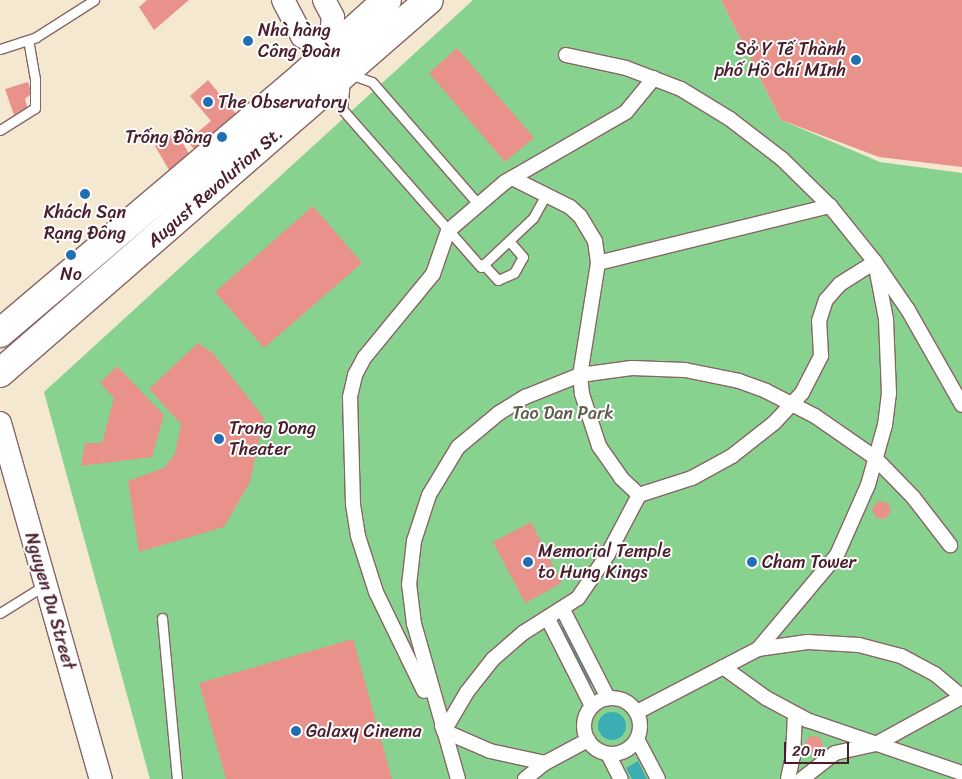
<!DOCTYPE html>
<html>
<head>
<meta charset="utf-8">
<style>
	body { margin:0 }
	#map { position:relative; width:962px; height:779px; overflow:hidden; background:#f5e8d1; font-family:Sriracha,sans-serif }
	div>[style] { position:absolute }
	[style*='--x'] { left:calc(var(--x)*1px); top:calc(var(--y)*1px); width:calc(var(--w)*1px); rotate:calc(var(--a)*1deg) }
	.green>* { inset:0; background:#88d28f }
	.water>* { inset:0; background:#3badb3 }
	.round { border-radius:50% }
	.building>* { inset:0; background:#e9928b }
	.roads { filter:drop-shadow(1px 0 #866565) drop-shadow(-1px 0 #866565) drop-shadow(0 1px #866565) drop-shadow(0 -1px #866565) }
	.service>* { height:9px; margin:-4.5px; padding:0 4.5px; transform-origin:4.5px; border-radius:4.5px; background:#fff }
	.pedestrian>* { height:14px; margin:-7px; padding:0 7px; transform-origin:7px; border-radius:7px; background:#fff }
	.pedestrian>.ring { margin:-7px; padding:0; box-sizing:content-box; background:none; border:14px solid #fff; border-radius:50% }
	.tertiary>* { height:22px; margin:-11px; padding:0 11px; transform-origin:11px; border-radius:11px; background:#fff }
	.primary>* { height:28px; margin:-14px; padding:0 14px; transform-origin:14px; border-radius:14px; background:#fff }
	.dots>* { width:14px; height:14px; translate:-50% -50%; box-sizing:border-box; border:2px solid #fff; border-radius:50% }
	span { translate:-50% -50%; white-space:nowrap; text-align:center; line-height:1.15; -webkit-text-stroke:4px #fff; paint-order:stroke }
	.poi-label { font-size:18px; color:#4a1f2b }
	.left { translate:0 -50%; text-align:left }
	.right { translate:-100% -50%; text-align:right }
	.street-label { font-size:18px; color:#4a1f2b }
	.park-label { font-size:18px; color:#605e4e }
	.scale { position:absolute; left:784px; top:742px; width:65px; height:22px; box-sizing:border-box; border:2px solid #4a1f2b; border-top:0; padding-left:6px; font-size:15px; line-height:18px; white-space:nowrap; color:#4a1f2b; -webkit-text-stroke:4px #fff; paint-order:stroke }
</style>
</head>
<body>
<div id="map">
	<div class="green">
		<i style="clip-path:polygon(473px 0,721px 0,781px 120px,880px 162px,962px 173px,962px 779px,150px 779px,44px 392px)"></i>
	</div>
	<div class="water">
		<i style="clip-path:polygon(564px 626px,593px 682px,589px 685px,559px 629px)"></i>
		<i class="round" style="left:598px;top:712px;width:28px;height:28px"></i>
		<i style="clip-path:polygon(638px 761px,647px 779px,632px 779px,626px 768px)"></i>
	</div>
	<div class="building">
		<i style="clip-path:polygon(147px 0,189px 0,154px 30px,139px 7px)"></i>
		<i style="clip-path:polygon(721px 0,962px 0,962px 167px,879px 157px,781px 120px)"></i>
		<i style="clip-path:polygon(457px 48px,534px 138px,505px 162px,429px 73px)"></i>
		<i style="clip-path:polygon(208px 80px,242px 121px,200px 156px,187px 141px,211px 121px,190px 96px)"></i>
		<i style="clip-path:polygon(28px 82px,32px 93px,25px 99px,28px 110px,14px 115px,5px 89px)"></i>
		<i style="clip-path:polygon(180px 130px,186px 140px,182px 142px,194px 162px,172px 175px,155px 146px)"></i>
		<i style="clip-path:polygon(313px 206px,362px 263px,264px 348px,215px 292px)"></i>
		<i style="clip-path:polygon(198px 343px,213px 353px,264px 418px,250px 482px,224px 527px,139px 552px,128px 481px,164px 468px,175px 454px,181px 424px,149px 389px)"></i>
		<i style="clip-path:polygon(117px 366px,164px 415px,152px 457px,81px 466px,85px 443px,102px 443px,114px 398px,100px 383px)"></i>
		<i style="clip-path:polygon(878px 501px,888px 503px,891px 512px,885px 519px,876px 518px,872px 509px)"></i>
		<i style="clip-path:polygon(531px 522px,562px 583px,525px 603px,493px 542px)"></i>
		<i style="clip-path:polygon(747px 557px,756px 557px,756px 566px,747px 566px)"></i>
		<i style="clip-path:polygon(353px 639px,392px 779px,226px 779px,199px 683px)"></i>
		<i style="clip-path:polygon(810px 736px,820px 737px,823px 746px,817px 754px,808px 752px,805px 743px)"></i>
	</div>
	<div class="roads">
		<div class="service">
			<i style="--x:0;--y:49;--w:38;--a:-18"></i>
			<i style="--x:36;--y:37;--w:69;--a:-32.5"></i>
			<i style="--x:350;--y:74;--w:23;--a:20"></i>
			<i style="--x:372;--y:82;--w:162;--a:49"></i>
			<i style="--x:345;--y:81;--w:28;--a:96"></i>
			<i style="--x:342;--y:109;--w:210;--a:48.7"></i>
			<i style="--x:481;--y:267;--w:71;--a:-43.3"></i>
			<i style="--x:533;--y:218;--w:25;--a:-61"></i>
			<i style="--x:0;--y:130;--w:41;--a:-32.2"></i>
			<i style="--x:35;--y:108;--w:29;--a:-90"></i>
			<i style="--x:35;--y:79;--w:39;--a:-100"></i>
			<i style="--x:483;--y:264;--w:22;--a:47"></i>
			<i style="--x:498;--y:280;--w:17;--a:-24"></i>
			<i style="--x:514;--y:273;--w:18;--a:-61"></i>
			<i style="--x:523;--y:257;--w:21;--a:-131"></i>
			<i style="--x:0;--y:613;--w:53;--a:-31.9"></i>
			<i style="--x:162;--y:618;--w:162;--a:84.7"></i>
		</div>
		<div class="pedestrian">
			<i style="--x:566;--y:55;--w:61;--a:12.2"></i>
			<i style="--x:626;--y:68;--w:59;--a:20.9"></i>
			<i style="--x:681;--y:89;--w:57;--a:31.5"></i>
			<i style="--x:730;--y:119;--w:66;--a:37.6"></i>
			<i style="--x:782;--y:159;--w:67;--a:44.4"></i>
			<i style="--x:830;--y:206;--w:72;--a:51.2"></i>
			<i style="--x:875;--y:262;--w:58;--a:55.5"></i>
			<i style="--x:908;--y:310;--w:109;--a:60.4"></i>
			<i style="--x:512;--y:178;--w:65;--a:26.6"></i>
			<i style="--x:570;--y:207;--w:13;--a:42"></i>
			<i style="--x:580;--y:216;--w:29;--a:59"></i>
			<i style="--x:595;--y:241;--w:22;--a:82"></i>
			<i style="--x:598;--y:263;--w:113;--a:99.1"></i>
			<i style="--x:580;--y:375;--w:19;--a:84"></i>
			<i style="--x:582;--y:394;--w:55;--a:71.9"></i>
			<i style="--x:599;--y:446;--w:39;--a:55"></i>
			<i style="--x:621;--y:478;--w:25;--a:43"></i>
			<i style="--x:598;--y:263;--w:239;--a:-13.8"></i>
			<i style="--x:563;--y:610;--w:99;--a:62.9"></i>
			<i style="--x:548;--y:619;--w:97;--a:63.2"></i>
			<i style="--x:723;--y:667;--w:53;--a:35.8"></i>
			<i style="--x:766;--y:698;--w:47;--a:28.2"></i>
			<i style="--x:807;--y:720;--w:164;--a:18.9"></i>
			<i style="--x:424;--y:691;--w:110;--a:-115.9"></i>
			<i style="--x:376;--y:592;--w:59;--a:-107.8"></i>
			<i style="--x:358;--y:536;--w:32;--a:-99"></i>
			<i style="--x:353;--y:504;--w:107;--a:-91.6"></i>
			<i style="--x:350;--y:397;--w:23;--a:-77"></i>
			<i style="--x:355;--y:375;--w:19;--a:-62"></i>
			<i style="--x:364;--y:358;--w:109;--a:-50.6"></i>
			<i style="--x:433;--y:274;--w:46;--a:-70.8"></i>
			<i style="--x:448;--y:231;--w:75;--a:-40.7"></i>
			<i style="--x:505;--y:182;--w:140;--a:-30"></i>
			<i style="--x:626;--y:112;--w:44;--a:-50.5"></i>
			<i class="ring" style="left:584px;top:698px;width:42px;height:42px"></i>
			<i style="--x:637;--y:712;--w:136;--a:-27.5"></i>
			<i style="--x:758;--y:649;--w:50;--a:-8"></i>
			<i style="--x:808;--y:642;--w:51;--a:3.4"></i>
			<i style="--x:859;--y:645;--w:43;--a:14.7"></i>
			<i style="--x:901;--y:656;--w:38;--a:28"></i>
			<i style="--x:935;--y:674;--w:35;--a:40"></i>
			<i style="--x:442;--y:726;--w:5;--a:68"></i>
			<i style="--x:444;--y:731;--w:50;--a:23.5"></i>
			<i style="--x:490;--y:751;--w:56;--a:12.3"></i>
			<i style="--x:444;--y:731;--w:45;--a:-59.5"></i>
			<i style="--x:467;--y:692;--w:42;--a:-51.8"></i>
			<i style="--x:493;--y:659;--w:40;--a:-41"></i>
			<i style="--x:523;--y:633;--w:65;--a:-32.5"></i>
			<i style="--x:578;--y:598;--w:53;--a:-55.7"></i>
			<i style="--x:608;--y:554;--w:67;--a:-62.3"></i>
			<i style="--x:639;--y:495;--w:56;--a:-17.8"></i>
			<i style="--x:692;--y:478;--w:46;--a:-28.8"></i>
			<i style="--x:732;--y:456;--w:53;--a:-38.2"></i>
			<i style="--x:774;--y:423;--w:41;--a:-47"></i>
			<i style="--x:802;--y:393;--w:42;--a:-62.8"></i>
			<i style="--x:821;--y:356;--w:35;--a:-93"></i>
			<i style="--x:819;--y:321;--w:22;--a:-72"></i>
			<i style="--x:826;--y:300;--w:21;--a:-49"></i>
			<i style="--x:840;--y:284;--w:41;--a:-32.2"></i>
			<i style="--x:875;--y:262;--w:58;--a:79.1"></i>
			<i style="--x:886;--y:319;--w:74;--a:87.7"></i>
			<i style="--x:889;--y:393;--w:32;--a:97"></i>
			<i style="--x:885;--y:425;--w:62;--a:105.8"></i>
			<i style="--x:868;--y:485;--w:77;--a:113.9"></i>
			<i style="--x:837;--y:555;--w:123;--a:130"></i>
			<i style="--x:637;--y:739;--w:45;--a:62.3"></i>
			<i style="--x:608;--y:754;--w:28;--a:63"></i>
			<i style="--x:458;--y:779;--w:161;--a:-105.8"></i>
			<i style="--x:414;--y:624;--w:39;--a:-97"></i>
			<i style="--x:409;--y:585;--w:44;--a:-83.5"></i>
			<i style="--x:414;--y:541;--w:48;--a:-71.9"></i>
			<i style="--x:429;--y:495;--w:56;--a:-58.9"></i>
			<i style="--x:458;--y:447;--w:53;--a:-39.7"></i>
			<i style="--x:499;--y:413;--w:31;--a:-32"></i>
			<i style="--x:525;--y:397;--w:59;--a:-21.8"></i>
			<i style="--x:580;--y:375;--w:52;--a:-7.7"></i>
			<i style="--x:632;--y:368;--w:53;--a:2.2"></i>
			<i style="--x:685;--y:370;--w:55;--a:11.5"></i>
			<i style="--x:739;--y:381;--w:29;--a:20"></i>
			<i style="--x:766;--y:391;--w:55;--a:27"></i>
			<i style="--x:815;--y:416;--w:72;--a:34.8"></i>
			<i style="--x:874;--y:457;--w:56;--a:45.7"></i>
			<i style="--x:913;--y:497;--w:61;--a:52.4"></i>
			<i style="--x:525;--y:779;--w:26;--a:-39"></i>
			<i style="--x:545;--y:763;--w:49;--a:-28.1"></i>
			<i style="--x:788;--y:779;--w:24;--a:-78"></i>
			<i style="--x:793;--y:756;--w:42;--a:-87.3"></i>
			<i style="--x:802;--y:779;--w:42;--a:-38.2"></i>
			<i style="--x:835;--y:753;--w:42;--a:-12.4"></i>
			<i style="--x:876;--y:744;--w:98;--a:-28.7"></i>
		</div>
		<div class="tertiary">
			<i style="--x:283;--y:0;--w:41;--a:62.2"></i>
			<i style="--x:302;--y:36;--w:31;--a:31"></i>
			<i style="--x:329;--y:52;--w:16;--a:50"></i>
			<i style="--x:324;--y:0;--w:19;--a:62"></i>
			<i style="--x:333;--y:17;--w:35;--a:97"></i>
			<i style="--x:0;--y:423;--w:370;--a:74.2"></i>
		</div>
		<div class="primary">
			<i style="--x:0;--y:333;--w:397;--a:-40.3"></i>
			<i style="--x:303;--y:76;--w:113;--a:-42.1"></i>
			<i style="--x:0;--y:373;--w:568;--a:-41.01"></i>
		</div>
	</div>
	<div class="dots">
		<i style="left:248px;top:41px;background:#1f6fb2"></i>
		<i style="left:856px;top:60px;background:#1f6fb2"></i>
		<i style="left:208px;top:102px;background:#1f6fb2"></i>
		<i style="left:222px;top:137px;background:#1f6fb2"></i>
		<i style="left:85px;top:194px;background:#1f6fb2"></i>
		<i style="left:71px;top:255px;background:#1f6fb2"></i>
		<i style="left:219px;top:439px;background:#1f6fb2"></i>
		<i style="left:528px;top:562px;background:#1f6fb2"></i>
		<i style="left:752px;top:562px;background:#1f6fb2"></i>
		<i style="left:296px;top:731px;background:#1f6fb2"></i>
	</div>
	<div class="poi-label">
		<span class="left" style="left:258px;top:41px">Nhà hàng<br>Công Đoàn</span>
		<span class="right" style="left:846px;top:60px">Sở Y Tế Thành<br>phố Hồ Chí MInh</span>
		<span class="left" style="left:218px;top:102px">The Observatory</span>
		<span class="right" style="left:212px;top:137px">Trống Đồng</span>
		<span style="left:85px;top:223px">Khách Sạn<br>Rạng Đông</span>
		<span style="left:71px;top:274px">No</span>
		<span class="left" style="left:229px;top:439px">Trong Dong<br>Theater</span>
		<span class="left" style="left:538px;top:562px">Memorial Temple<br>to Hung Kings</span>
		<span class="left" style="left:762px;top:562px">Cham Tower</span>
		<span class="left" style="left:306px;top:731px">Galaxy Cinema</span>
	</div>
	<div class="street-label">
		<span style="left:215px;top:187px;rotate:-41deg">August Revolution St.</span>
		<span style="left:50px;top:601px;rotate:74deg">Nguyen Du Street</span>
	</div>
	<div class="park-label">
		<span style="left:563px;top:413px">Tao Dan Park</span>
	</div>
	<div class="scale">20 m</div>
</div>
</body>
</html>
